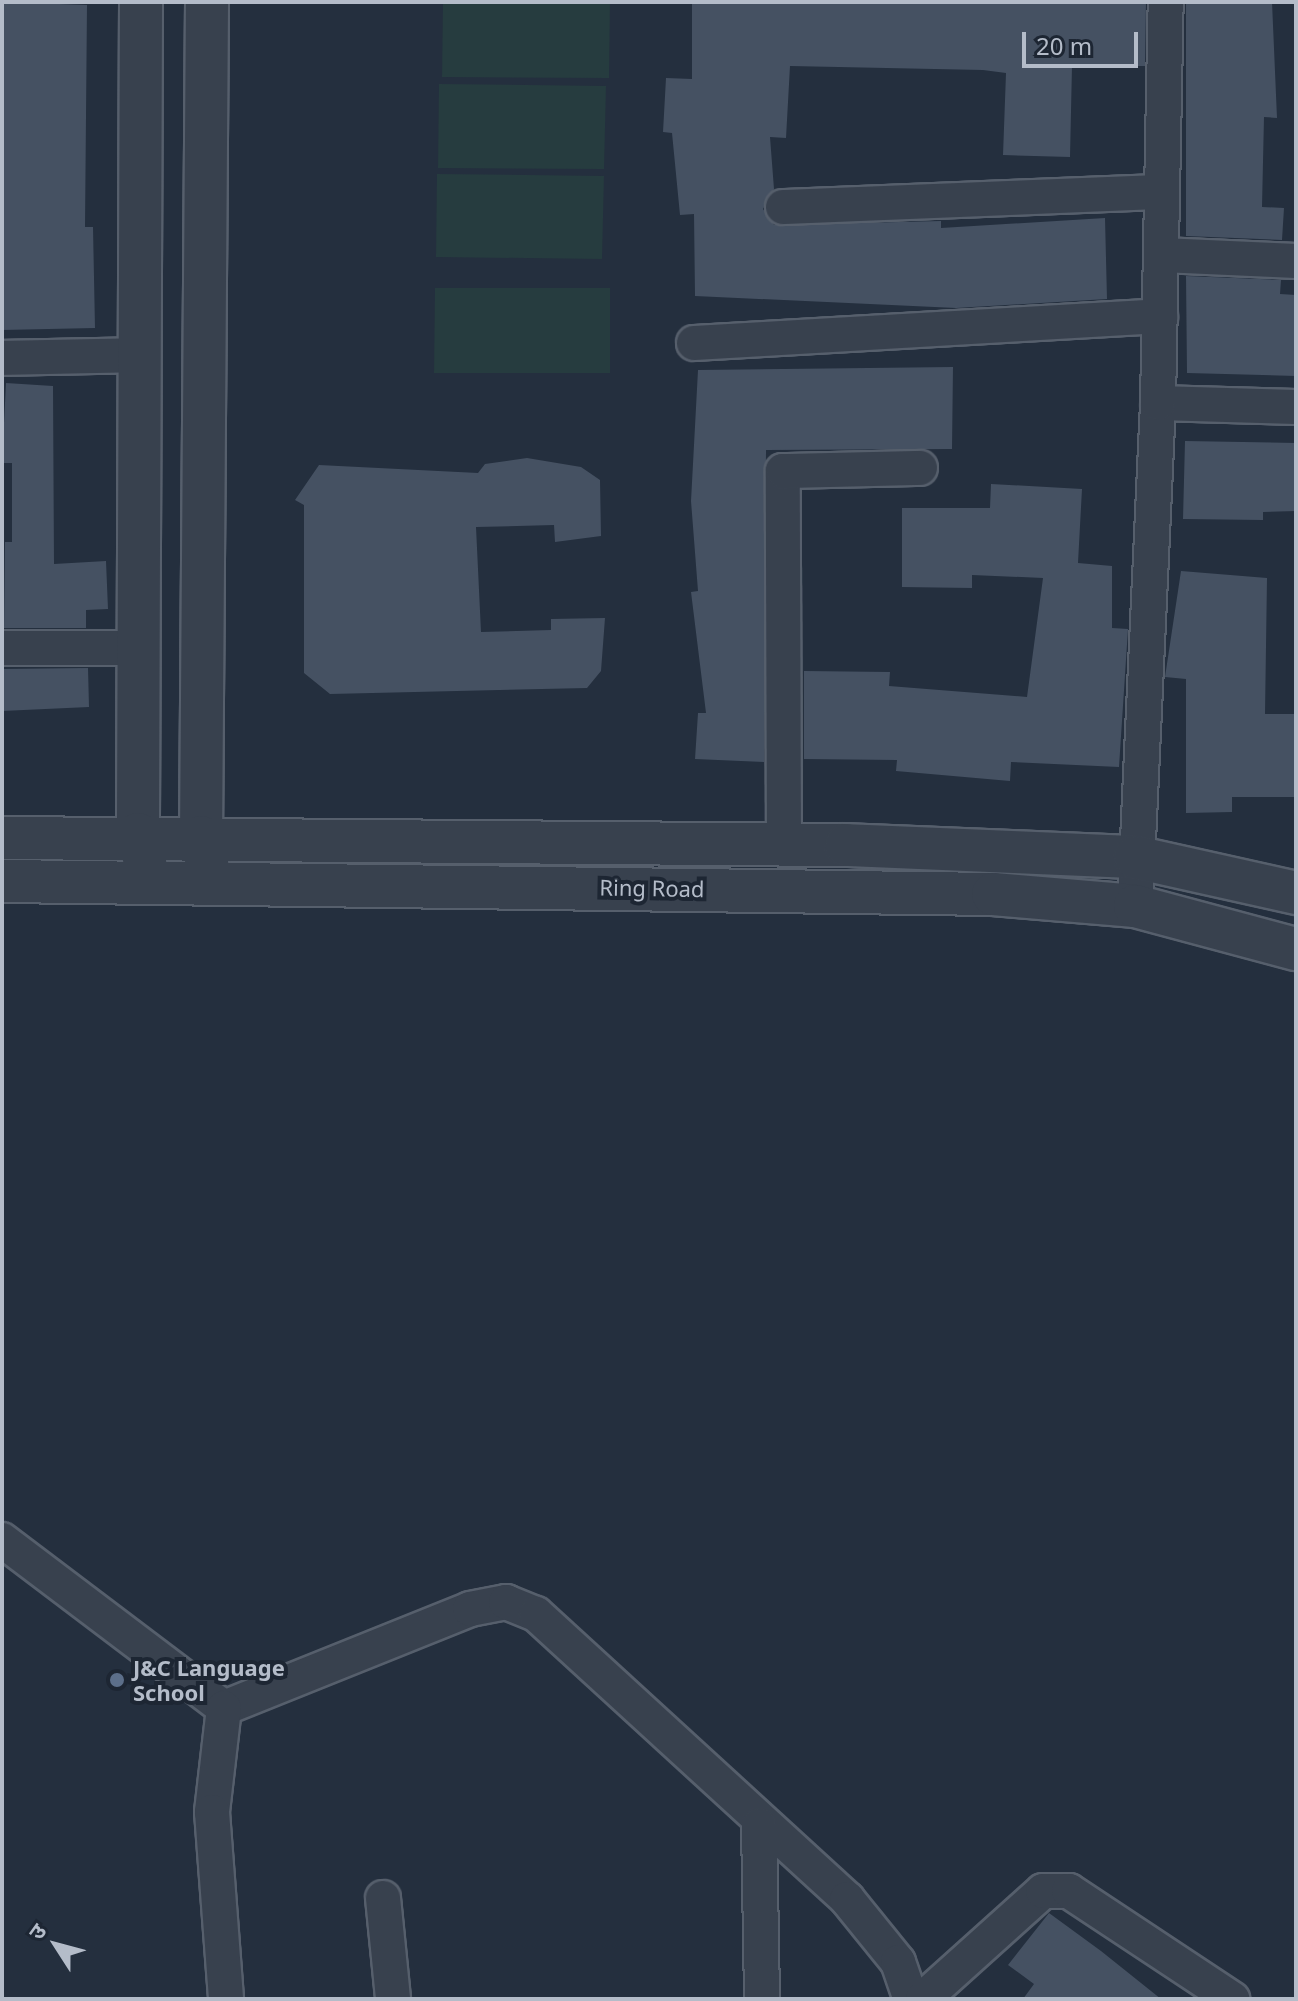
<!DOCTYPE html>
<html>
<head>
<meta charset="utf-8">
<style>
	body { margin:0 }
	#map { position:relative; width:1298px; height:2001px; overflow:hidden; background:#242f3e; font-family:"Noto Sans","Noto Sans Devanagari",sans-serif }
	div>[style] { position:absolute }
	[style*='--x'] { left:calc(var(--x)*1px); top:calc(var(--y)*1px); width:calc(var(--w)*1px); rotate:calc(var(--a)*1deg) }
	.green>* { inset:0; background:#263c3f }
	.building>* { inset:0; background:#455162 }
	.roads { filter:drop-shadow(2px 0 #565f6c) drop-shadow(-2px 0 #565f6c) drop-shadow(0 2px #565f6c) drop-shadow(0 -2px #565f6c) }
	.minor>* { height:34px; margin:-17px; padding:0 17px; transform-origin:17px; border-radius:17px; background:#38414e }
	.tertiary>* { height:42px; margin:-21px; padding:0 21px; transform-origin:21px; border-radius:21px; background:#38414e }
	.dots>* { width:22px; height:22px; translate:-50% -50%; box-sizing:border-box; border:4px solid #1d2633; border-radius:50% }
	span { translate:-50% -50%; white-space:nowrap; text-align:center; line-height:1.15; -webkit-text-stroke:8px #1d2633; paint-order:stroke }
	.street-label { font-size:22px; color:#b4bcc9 }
	.poi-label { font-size:22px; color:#b4bcc9; font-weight:700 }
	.left { translate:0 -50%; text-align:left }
	.frame { position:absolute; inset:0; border:4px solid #b4bcc9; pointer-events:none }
	.north { position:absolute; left:16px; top:1905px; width:80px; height:80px; -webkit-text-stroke:6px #1d2633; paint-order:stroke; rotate:306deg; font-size:22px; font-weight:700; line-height:32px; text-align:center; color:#b4bcc9 }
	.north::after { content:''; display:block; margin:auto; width:28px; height:36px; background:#b4bcc9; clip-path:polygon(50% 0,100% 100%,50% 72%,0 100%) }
	.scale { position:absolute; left:1022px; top:32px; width:116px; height:36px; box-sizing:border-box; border:4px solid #b4bcc9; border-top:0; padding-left:10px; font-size:24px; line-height:28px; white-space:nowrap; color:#b4bcc9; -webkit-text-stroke:6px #1d2633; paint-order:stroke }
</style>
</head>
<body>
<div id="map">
	<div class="green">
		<i style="clip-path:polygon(443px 2px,610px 2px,609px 78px,442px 77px)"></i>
		<i style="clip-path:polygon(439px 84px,606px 86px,604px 169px,438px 168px)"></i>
		<i style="clip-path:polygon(437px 174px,604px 176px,602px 259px,436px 257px)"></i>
		<i style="clip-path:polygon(435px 288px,610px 288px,610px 373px,434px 373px)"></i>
	</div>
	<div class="building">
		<i style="clip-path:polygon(2px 2px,87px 5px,85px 227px,93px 227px,95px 328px,2px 330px)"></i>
		<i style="clip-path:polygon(692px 2px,1146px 2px,1145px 66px,1072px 66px,1070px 157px,1003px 155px,1006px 73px,983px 70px,790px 66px,786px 138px,770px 137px,774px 189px,763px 209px,774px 225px,941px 221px,941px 228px,1105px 218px,1107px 299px,956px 308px,695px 296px,694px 214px,680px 215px,672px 133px,663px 132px,666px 78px,692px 79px)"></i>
		<i style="clip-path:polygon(1186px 2px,1272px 2px,1277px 118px,1264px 117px,1262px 207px,1284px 208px,1282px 240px,1186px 236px)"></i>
		<i style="clip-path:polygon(1186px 276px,1281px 280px,1280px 294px,1296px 295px,1296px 376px,1187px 373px)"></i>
		<i style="clip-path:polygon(953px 367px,952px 449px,766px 450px,764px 762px,695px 759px,698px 713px,706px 713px,691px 592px,698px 591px,691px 501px,698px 370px)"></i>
		<i style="clip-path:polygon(6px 383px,53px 386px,54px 564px,106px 561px,108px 609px,86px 610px,86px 628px,4px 628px,5px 542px,12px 542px,12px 463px,2px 463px)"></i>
		<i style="clip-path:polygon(1185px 441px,1296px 443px,1296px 511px,1263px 512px,1263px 520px,1183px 519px)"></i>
		<i style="clip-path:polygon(527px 458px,581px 467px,600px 480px,601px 536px,555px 542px,554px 525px,476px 527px,481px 632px,551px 630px,551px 619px,605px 618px,601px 671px,587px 688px,330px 694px,304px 673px,304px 505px,295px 500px,319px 465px,478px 473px,485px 464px)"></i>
		<i style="clip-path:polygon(991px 484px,1082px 489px,1078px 563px,1112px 566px,1112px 628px,1128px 629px,1119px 767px,1011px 762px,1010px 781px,896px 771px,897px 760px,804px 759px,804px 671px,890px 672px,889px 686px,1027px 697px,1043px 578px,972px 575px,972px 588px,902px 587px,902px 508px,990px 508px)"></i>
		<i style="clip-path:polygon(1181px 571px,1267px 578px,1265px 714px,1296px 714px,1296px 797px,1232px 797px,1232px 812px,1186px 813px,1186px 679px,1165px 677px)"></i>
		<i style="clip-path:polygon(88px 668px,89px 707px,2px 711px,2px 669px)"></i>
		<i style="clip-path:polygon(1049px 1913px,1101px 1951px,1161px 1999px,1023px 1999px,1034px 1984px,1008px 1965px)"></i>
	</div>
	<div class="roads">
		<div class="minor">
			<i style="--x:783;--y:207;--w:377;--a:-2.3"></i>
			<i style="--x:1162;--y:255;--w:134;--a:2.6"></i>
			<i style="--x:694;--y:343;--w:467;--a:-3.3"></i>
			<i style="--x:2;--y:358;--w:139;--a:-1.2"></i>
			<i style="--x:1158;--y:403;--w:138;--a:1.7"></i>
			<i style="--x:2;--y:648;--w:138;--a:0"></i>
			<i style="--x:784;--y:843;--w:372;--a:-90.2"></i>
			<i style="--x:783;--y:471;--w:137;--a:-1.3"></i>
			<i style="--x:1135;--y:906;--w:504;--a:-87.38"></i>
			<i style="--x:1158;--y:403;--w:401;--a:-88.9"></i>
			<i style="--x:2;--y:1540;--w:278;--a:37.1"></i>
			<i style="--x:224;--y:1708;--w:265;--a:-21.9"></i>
			<i style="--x:470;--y:1609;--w:37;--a:-11"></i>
			<i style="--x:506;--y:1602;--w:32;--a:22"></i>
			<i style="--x:536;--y:1614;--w:422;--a:42.5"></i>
			<i style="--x:847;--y:1899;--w:81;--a:51"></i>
			<i style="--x:898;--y:1962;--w:39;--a:71"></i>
			<i style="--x:224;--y:1708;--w:105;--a:96.6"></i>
			<i style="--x:212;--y:1812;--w:188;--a:85.7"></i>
			<i style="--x:759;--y:1825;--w:174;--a:89"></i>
			<i style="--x:383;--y:1898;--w:101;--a:84.3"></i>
			<i style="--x:923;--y:1999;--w:161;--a:-42"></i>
			<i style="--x:1043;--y:1891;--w:26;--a:0"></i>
			<i style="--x:1069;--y:1891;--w:196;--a:33.5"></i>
		</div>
		<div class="tertiary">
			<i style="--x:141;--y:2;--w:832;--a:90.21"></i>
			<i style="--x:138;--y:834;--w:30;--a:76"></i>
			<i style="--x:207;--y:2;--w:835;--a:90.41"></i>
			<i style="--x:201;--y:837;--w:28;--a:77"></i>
			<i style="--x:2;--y:838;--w:844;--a:0.48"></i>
			<i style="--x:846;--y:845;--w:289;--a:2.4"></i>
			<i style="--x:1135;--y:857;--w:165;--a:12.6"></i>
			<i style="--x:2;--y:881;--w:991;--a:0.75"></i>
			<i style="--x:993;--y:894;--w:143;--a:4.8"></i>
			<i style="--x:1135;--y:906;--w:167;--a:15"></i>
		</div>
	</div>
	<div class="dots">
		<i style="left:117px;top:1680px;background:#5c6f8a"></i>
	</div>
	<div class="street-label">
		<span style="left:652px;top:888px;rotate:1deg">Ring Road</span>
	</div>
	<div class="poi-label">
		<span class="left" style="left:133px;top:1680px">J&amp;C Language<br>School</span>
	</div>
	<div class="frame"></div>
	<div class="north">उ</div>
	<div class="scale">20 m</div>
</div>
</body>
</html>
